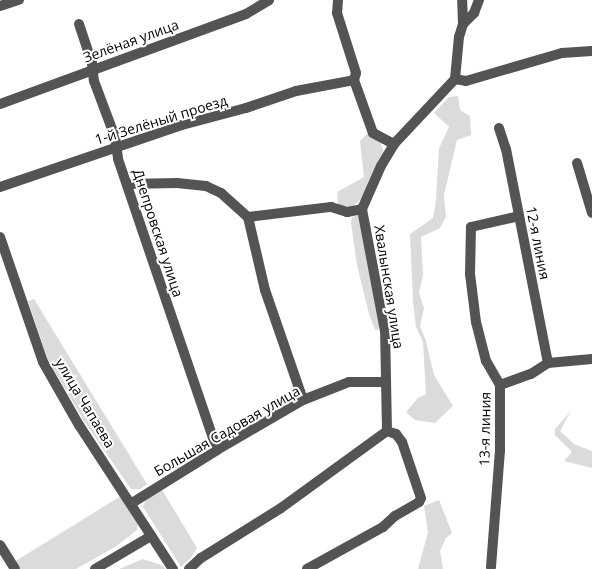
<!DOCTYPE html>
<html>
<head>
<meta charset="utf-8">
<style>
	body { margin:0 }
	#map { position:relative; width:592px; height:569px; overflow:hidden; background:#fff; font-family:"Open Sans",sans-serif }
	div>[style] { position:absolute }
	[style*='--x'] { left:calc(var(--x)*1px); top:calc(var(--y)*1px); width:calc(var(--w)*1px); rotate:calc(var(--a)*1deg) }
	.green>* { inset:0; background:#dbdbdb }
	.minor>* { height:10px; margin:-5px; padding:0 5px; transform-origin:5px; border-radius:5px; background:#545454 }
	span { translate:-50% -50%; white-space:nowrap; text-align:center; line-height:1.15; -webkit-text-stroke:4px #fff; paint-order:stroke }
	.street-label { font-size:14px; color:#000 }
</style>
</head>
<body>
<div id="map">
	<div class="green">
		<i style="clip-path:polygon(458px 96px,460px 110px,470px 116px,471px 135px,457px 140px,444px 195px,446px 217px,440px 228px,421px 237px,423px 275px,419px 293px,424px 308px,420px 326px,426px 341px,434px 375px,453px 406px,435px 423px,415px 420px,406px 412px,418px 398px,426px 394px,423px 342px,416px 327px,413px 302px,410px 234px,433px 218px,436px 200px,439px 148px,449px 127px,434px 113px,449px 97px)"></i>
		<i style="clip-path:polygon(368px 133px,380px 141px,384px 153px,360px 200px,353px 206px,338px 206px,337px 192px,364px 177px,360px 141px)"></i>
		<i style="clip-path:polygon(358px 215px,362px 219px,376px 310px,380px 326px,378px 330px,375px 330px,369px 314px,357px 265px,351px 223px,352px 217px)"></i>
		<i style="clip-path:polygon(34px 299px,147px 484px,140px 489px,131px 489px,84px 421px,48px 360px,28px 301px)"></i>
		<i style="clip-path:polygon(571px 411px,560px 431px,574px 444px,592px 451px,592px 468px,564px 461px,572px 452px,555px 435px,555px 429px)"></i>
		<i style="clip-path:polygon(161px 488px,197px 548px,190px 559px,181px 567px,143px 507px,145px 501px)"></i>
		<i style="clip-path:polygon(121px 496px,138px 524px,137px 530px,115px 547px,76px 569px,19px 569px,14px 562px)"></i>
		<i style="clip-path:polygon(439px 500px,452px 533px,446px 538px,440px 551px,443px 569px,418px 569px,428px 532px,424px 506px)"></i>
		<i style="clip-path:polygon(143px 559px,161px 565px,166px 569px,119px 569px)"></i>
	</div>
	<div class="minor">
		<i style="--x:338;--y:0;--w:13;--a:94"></i>
		<i style="--x:337;--y:13;--w:63;--a:72.4"></i>
		<i style="--x:356;--y:73;--w:7;--a:106"></i>
		<i style="--x:354;--y:80;--w:56;--a:70.3"></i>
		<i style="--x:373;--y:133;--w:24;--a:28"></i>
		<i style="--x:0;--y:6;--w:20;--a:-18"></i>
		<i style="--x:79;--y:24;--w:41;--a:71.6"></i>
		<i style="--x:92;--y:63;--w:18;--a:84"></i>
		<i style="--x:94;--y:81;--w:60;--a:69.4"></i>
		<i style="--x:115;--y:137;--w:22;--a:82"></i>
		<i style="--x:118;--y:159;--w:307;--a:71.2"></i>
		<i style="--x:463;--y:24;--w:16;--a:-45"></i>
		<i style="--x:474;--y:13;--w:14;--a:-69"></i>
		<i style="--x:455;--y:79;--w:11;--a:10"></i>
		<i style="--x:466;--y:81;--w:100;--a:-16.3"></i>
		<i style="--x:562;--y:53;--w:30;--a:-4"></i>
		<i style="--x:0;--y:104;--w:262;--a:-20.1"></i>
		<i style="--x:246;--y:14;--w:27;--a:-31"></i>
		<i style="--x:499;--y:128;--w:22;--a:72"></i>
		<i style="--x:506;--y:149;--w:218;--a:78.9"></i>
		<i style="--x:577;--y:163;--w:52;--a:73.3"></i>
		<i style="--x:127;--y:184;--w:50;--a:-1.1"></i>
		<i style="--x:177;--y:183;--w:29;--a:6"></i>
		<i style="--x:206;--y:186;--w:17;--a:25"></i>
		<i style="--x:221;--y:193;--w:36;--a:42"></i>
		<i style="--x:248;--y:217;--w:75;--a:76.9"></i>
		<i style="--x:265;--y:290;--w:116;--a:70.9"></i>
		<i style="--x:0;--y:187;--w:192;--a:-18.8"></i>
		<i style="--x:182;--y:125;--w:66;--a:-14.9"></i>
		<i style="--x:246;--y:108;--w:53;--a:-18.8"></i>
		<i style="--x:296;--y:91;--w:59;--a:-10.7"></i>
		<i style="--x:248;--y:217;--w:84;--a:-6.9"></i>
		<i style="--x:331;--y:207;--w:17;--a:17"></i>
		<i style="--x:347;--y:212;--w:15;--a:-11"></i>
		<i style="--x:0;--y:237;--w:132;--a:71"></i>
		<i style="--x:43;--y:362;--w:73;--a:60.3"></i>
		<i style="--x:79;--y:425;--w:172;--a:56.9"></i>
		<i style="--x:500;--y:385;--w:33;--a:-20"></i>
		<i style="--x:531;--y:374;--w:20;--a:-33"></i>
		<i style="--x:548;--y:363;--w:44;--a:-5.2"></i>
		<i style="--x:132;--y:503;--w:100;--a:-31.9"></i>
		<i style="--x:217;--y:450;--w:99;--a:-30.2"></i>
		<i style="--x:303;--y:400;--w:49;--a:-21.4"></i>
		<i style="--x:349;--y:382;--w:36;--a:0"></i>
		<i style="--x:0;--y:545;--w:28;--a:58"></i>
		<i style="--x:491;--y:567;--w:116;--a:-85.6"></i>
		<i style="--x:500;--y:451;--w:66;--a:-90"></i>
		<i style="--x:500;--y:385;--w:28;--a:-120"></i>
		<i style="--x:486;--y:361;--w:40;--a:-104.4"></i>
		<i style="--x:476;--y:322;--w:48;--a:-97.1"></i>
		<i style="--x:470;--y:274;--w:47;--a:-88.8"></i>
		<i style="--x:471;--y:227;--w:49;--a:-12.9"></i>
		<i style="--x:95;--y:569;--w:65;--a:-30.5"></i>
		<i style="--x:189;--y:569;--w:16;--a:-43"></i>
		<i style="--x:201;--y:558;--w:94;--a:-32"></i>
		<i style="--x:281;--y:508;--w:131;--a:-36"></i>
		<i style="--x:307;--y:569;--w:87;--a:-28.9"></i>
		<i style="--x:383;--y:527;--w:16;--a:-43"></i>
		<i style="--x:395;--y:516;--w:28;--a:-30"></i>
		<i style="--x:419;--y:502;--w:4;--a:-63"></i>
		<i style="--x:421;--y:498;--w:59;--a:-108.7"></i>
		<i style="--x:402;--y:442;--w:10;--a:-127"></i>
		<i style="--x:396;--y:434;--w:9;--a:-162"></i>
		<i style="--x:387;--y:431;--w:100;--a:-91.1"></i>
		<i style="--x:385;--y:331;--w:124;--a:-100.7"></i>
		<i style="--x:362;--y:209;--w:47;--a:-66.2"></i>
		<i style="--x:381;--y:166;--w:26;--a:-59"></i>
		<i style="--x:394;--y:144;--w:89;--a:-46.8"></i>
		<i style="--x:455;--y:79;--w:42;--a:-84.6"></i>
		<i style="--x:459;--y:37;--w:14;--a:-73"></i>
		<i style="--x:463;--y:24;--w:24;--a:-92"></i>
	</div>
	<div class="street-label">
		<span style="left:131px;top:41px;rotate:-20deg">Зелёная улица</span>
		<span style="left:161px;top:120px;rotate:-17deg">1-й Зелёный проезд</span>
		<span style="left:158px;top:233px;rotate:72deg">Днепровская улица</span>
		<span style="left:538px;top:243px;rotate:79deg">12-я линия</span>
		<span style="left:389px;top:287px;rotate:81deg">Хвалынская улица</span>
		<span style="left:85px;top:403px;rotate:59deg">улица Чапаева</span>
		<span style="left:485px;top:429px;rotate:-89deg">13-я линия</span>
		<span style="left:227px;top:431px;rotate:-30deg">Большая Садовая улица</span>
	</div>
</div>
</body>
</html>
